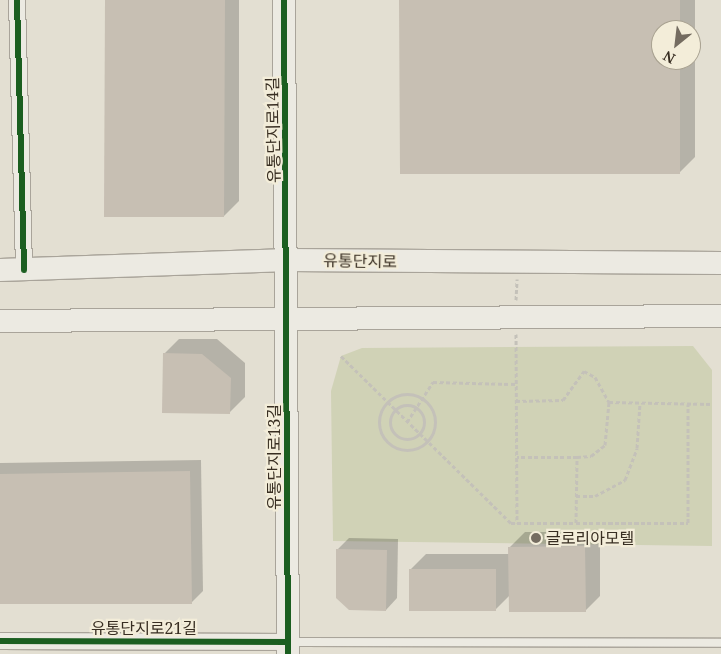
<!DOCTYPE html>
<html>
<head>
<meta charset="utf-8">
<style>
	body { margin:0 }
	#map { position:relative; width:721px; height:654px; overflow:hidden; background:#e3dfd2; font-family:"Noto Serif","Noto Sans KR",serif }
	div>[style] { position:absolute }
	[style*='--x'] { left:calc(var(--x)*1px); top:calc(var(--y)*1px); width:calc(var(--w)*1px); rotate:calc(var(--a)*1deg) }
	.green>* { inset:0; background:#d0d2b6 }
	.shadow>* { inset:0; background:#0003 }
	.building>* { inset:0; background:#c7bfb3 }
	.path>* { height:3px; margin-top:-1.5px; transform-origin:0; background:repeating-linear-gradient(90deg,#c4c1b9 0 4px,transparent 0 6.5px) }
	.path>.ring { margin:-1.5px; padding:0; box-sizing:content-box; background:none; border:3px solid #c4c1b9; border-radius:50% }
	.roads { filter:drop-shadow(1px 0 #a9a49a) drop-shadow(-1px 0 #a9a49a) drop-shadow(0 1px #a9a49a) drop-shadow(0 -1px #a9a49a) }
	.lane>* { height:8px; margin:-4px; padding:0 4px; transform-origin:4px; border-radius:4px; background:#eceae2 }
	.street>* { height:16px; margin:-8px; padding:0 8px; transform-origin:8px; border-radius:8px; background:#eceae2 }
	.secondary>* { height:22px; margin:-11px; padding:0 11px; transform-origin:11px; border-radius:11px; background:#eceae2 }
	.cycleway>* { height:6px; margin:-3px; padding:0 3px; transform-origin:3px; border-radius:3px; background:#1b5e20 }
	.dots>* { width:14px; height:14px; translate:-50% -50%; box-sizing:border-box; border:2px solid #f3edd9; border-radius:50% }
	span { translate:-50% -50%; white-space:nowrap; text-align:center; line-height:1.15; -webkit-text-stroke:4.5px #f3edd9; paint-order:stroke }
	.street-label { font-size:16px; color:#382e22 }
	.poi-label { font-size:16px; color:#382e22 }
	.left { translate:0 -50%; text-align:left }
	.north { position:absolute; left:651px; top:20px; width:50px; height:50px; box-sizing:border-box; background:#f3edd9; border:1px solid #a8a190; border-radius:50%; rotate:209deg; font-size:14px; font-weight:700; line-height:20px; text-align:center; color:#382e22 }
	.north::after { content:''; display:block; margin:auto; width:18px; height:22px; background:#746c60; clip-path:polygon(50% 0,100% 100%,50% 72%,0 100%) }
</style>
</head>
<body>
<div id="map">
	<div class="green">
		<i style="clip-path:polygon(693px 346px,712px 370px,712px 546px,333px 541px,331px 391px,341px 356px,362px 348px)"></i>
	</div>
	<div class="shadow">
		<i style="clip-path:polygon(106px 0,239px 0,239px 201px,224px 216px)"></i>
		<i style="clip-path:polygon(evenodd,400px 0,695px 0,695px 157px,680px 172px,400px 0,661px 30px,691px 30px,691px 60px,661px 60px,661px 30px)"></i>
		<i style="clip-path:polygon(179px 339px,217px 339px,245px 363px,245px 397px,230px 412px,164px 354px)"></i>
		<i style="clip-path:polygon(201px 460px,203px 591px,192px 602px,0 603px,0 463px)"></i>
		<i style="clip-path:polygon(525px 532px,600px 532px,600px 596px,585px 611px,510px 595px,495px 610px,410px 570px,426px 554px,510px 554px,509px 548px)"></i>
		<i style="clip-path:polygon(349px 538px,398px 539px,397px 598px,386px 610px,338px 549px)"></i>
	</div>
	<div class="building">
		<i style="clip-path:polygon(105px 0,225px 0,224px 217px,104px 217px)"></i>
		<i style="clip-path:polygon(399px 0,680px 0,680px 30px,661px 30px,661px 60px,680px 60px,680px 174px,400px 174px)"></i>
		<i style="clip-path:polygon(163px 353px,202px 354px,231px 378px,230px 414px,162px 413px)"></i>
		<i style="clip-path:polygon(190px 471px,192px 604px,0 604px,0 474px)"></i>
		<i style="clip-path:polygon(585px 546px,586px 612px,509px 612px,508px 547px)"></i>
		<i style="clip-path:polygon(336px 549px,387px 550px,386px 611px,349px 610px,336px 598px)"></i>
		<i style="clip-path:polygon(409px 569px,496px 569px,496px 611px,409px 611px)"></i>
	</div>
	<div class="path">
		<i style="--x:516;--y:300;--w:21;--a:-87"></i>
		<i style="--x:516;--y:334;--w:189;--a:89.7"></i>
		<i style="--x:341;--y:356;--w:238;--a:44.5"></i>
		<i style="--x:511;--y:523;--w:65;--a:0"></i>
		<i style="--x:576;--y:523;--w:66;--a:-89.1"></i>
		<i style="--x:577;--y:457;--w:60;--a:180"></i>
		<i class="ring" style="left:379px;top:394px;width:53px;height:53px"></i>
		<i style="--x:516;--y:401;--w:47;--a:-1.2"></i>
		<i style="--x:563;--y:400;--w:36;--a:-54"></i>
		<i style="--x:584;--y:371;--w:13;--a:29"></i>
		<i style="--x:595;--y:377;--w:29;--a:61"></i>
		<i style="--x:609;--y:402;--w:103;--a:1.1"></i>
		<i class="ring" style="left:390px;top:405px;width:31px;height:31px"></i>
		<i style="--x:407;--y:422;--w:48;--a:-57"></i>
		<i style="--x:433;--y:382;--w:83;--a:1.4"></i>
		<i style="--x:577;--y:457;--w:14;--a:-4"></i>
		<i style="--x:591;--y:456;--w:18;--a:-38"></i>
		<i style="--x:605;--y:445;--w:43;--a:-84.7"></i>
		<i style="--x:576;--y:496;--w:19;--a:0"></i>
		<i style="--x:595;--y:496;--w:34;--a:-28"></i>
		<i style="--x:625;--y:480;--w:34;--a:-69"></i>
		<i style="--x:637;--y:448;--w:45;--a:-86.2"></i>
		<i style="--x:576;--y:523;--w:112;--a:0"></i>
		<i style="--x:688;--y:523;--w:119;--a:-90"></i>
	</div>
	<div class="roads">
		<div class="lane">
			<i style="--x:291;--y:642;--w:430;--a:0.1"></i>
		</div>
		<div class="street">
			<i style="--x:17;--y:0;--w:270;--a:88.5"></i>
			<i style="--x:0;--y:641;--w:288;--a:0.2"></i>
		</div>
		<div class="secondary">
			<i style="--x:284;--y:0;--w:654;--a:89.65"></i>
			<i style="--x:0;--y:270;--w:289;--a:-2"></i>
			<i style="--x:289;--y:260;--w:432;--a:0.4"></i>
			<i style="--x:0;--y:321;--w:721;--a:-0.4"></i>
		</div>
	</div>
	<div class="cycleway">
		<i style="--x:17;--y:0;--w:270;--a:88.5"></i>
		<i style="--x:284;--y:0;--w:654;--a:89.65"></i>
		<i style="--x:0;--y:641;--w:288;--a:0.2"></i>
	</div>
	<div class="dots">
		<i style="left:536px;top:538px;background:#746c60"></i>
	</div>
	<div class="street-label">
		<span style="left:273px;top:130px;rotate:-91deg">유통단지로14길</span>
		<span style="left:360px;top:261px;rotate:1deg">유통단지로</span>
		<span style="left:274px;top:457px;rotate:-90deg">유통단지로13길</span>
		<span style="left:144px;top:628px">유통단지로21길</span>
	</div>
	<div class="poi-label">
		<span class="left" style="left:546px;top:538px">글로리아모텔</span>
	</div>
	<div class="north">N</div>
</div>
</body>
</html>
